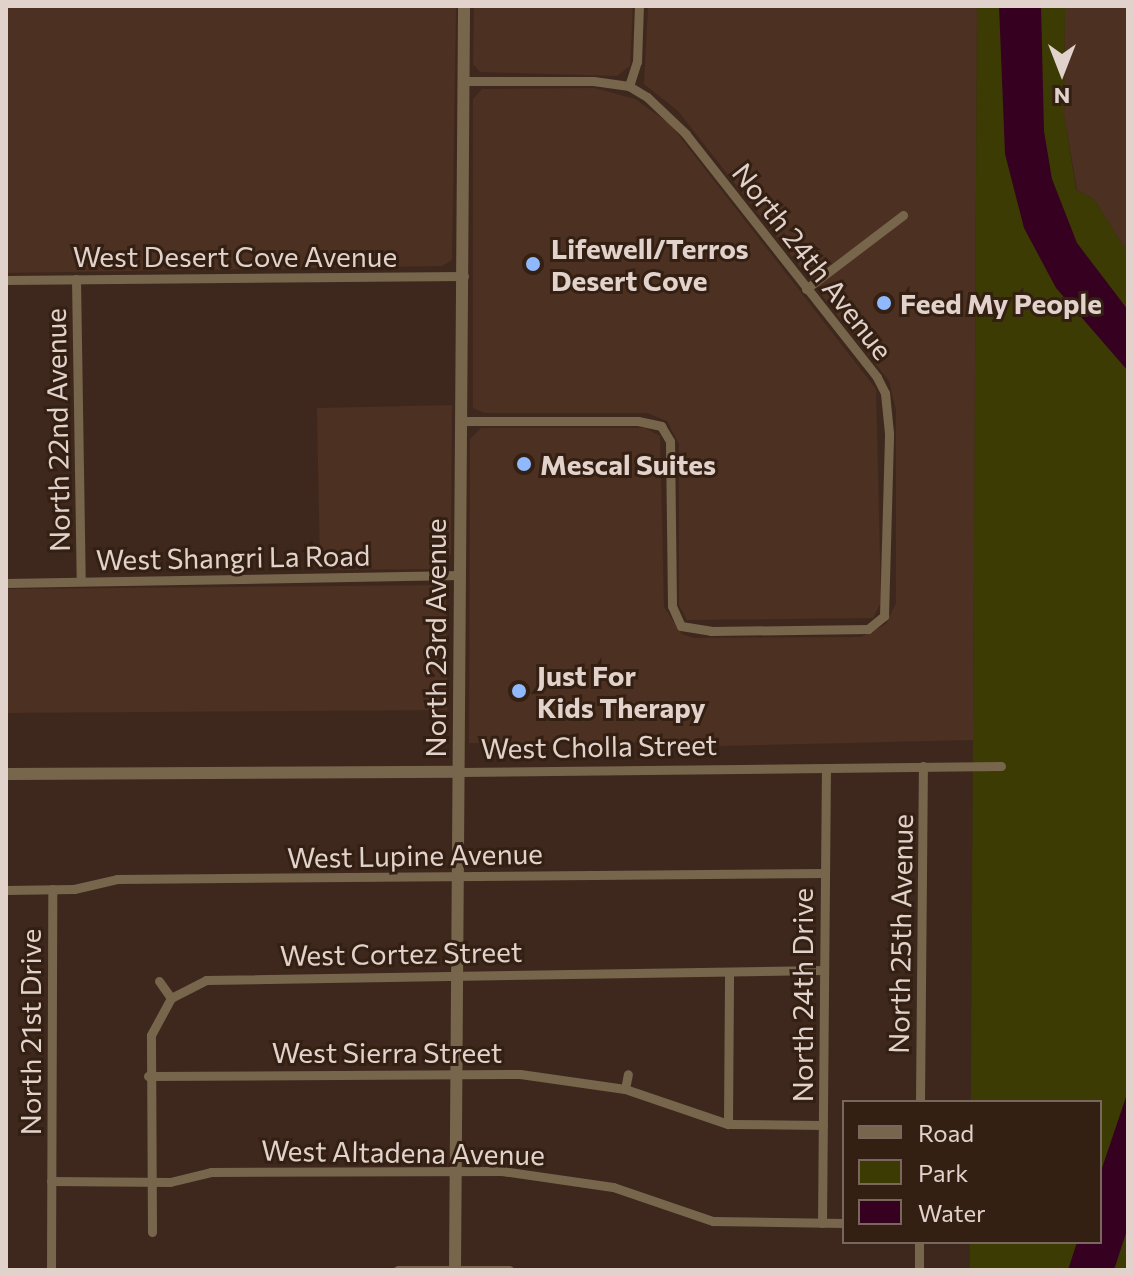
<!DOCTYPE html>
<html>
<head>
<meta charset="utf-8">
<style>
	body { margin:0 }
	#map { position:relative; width:1134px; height:1276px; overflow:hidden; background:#3e281d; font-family:Commissioner,sans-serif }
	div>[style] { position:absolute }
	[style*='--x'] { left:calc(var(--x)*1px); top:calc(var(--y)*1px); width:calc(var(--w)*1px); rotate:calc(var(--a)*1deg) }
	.built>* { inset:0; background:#4c3021 }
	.green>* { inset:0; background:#3d3b04 }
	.water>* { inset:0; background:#360020 }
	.minor>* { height:9px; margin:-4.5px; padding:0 4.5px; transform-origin:4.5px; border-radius:4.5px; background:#77664c }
	.tertiary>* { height:12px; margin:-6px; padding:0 6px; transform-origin:6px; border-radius:6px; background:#77664c }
	.dots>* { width:22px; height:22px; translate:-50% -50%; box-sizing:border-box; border:4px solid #341f13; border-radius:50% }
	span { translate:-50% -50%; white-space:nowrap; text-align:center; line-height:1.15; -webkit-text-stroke:6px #341f13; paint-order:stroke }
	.poi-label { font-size:28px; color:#e1d2cb; font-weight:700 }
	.left { translate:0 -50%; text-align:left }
	.street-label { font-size:28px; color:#e1d2cb }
	.frame { position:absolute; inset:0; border:8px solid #e1d2cb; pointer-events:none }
	.legend { position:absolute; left:842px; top:1100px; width:260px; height:144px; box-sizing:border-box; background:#341f13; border:2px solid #79675d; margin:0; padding:10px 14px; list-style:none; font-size:24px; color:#e1d2cb }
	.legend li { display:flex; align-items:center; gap:16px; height:40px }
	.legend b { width:40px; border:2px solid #79675d }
	.north { position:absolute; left:1022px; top:32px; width:80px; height:80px; -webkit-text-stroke:6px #341f13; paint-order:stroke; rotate:180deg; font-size:22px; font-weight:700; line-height:32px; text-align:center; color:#e1d2cb }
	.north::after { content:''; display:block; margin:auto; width:28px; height:36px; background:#e1d2cb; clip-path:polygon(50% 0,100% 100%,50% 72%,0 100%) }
</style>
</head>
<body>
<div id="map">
	<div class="built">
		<i style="clip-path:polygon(6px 6px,456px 6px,452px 260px,442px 266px,6px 273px)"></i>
		<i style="clip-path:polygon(474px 6px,633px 6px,630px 66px,617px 76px,480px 72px,473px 64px)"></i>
		<i style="clip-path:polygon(648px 6px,977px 6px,973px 740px,719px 746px,719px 742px,469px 743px,470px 439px,481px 428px,645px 428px,660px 436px,664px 607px,682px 634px,694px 638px,861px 637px,886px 624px,896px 603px,896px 410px,889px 381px,678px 111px,644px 84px)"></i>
		<i style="clip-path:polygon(1065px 6px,1128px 6px,1128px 254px,1095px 200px,1077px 190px,1064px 114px)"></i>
		<i style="clip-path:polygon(595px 88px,635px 99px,670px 124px,876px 389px,881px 602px,873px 618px,687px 620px,679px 605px,679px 444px,667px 421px,647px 413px,485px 413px,473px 408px,473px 99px,482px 89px)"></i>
		<i style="clip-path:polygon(452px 405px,451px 555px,435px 556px,435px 569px,320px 570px,317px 408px)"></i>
		<i style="clip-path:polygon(446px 585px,447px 710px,6px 713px,6px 589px)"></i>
	</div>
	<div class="green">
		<i style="clip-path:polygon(977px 6px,1065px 6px,1064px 114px,1076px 190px,1095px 200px,1128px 254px,1128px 1270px,970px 1270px,970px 1242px,1100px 1242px,1100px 1102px,971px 1102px)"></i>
	</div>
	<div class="water">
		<i style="clip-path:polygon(999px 6px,1041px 6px,1044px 131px,1052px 179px,1077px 243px,1128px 310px,1128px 371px,1056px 288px,1024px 228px,1005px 154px)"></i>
		<i style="clip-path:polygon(1128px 1091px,1128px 1227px,1114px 1270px,1068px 1270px,1077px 1242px,1100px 1242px,1100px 1174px)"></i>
	</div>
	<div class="minor">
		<i style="--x:629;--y:86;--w:25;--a:-72"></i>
		<i style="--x:637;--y:62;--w:56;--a:-88"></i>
		<i style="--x:76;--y:279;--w:302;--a:89.1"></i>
		<i style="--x:6;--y:280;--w:458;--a:-0.5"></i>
		<i style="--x:806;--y:289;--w:122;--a:-37.3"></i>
		<i style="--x:461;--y:421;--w:177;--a:0"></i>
		<i style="--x:638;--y:421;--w:24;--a:12"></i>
		<i style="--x:661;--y:426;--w:17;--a:59"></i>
		<i style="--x:670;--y:441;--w:165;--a:89.3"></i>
		<i style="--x:672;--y:606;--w:22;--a:66"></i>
		<i style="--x:681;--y:626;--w:30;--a:9"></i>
		<i style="--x:711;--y:631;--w:157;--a:-0.7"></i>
		<i style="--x:868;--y:629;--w:21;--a:-39"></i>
		<i style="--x:884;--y:616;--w:183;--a:-88.4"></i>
		<i style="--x:889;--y:433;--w:40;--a:-95.7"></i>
		<i style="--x:885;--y:393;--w:18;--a:-117"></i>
		<i style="--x:877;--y:377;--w:309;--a:-128.2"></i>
		<i style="--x:686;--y:134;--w:54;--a:-136.5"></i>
		<i style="--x:647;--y:97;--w:21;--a:-149"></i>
		<i style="--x:629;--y:86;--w:36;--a:-172"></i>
		<i style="--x:593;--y:81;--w:129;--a:180"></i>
		<i style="--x:6;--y:583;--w:454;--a:-1"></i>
		<i style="--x:459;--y:772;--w:542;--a:-0.63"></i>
		<i style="--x:6;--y:890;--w:68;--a:-0.8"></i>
		<i style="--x:74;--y:889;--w:44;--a:-13.1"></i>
		<i style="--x:117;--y:879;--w:708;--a:-0.49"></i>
		<i style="--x:159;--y:981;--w:21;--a:55"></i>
		<i style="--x:148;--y:1076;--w:372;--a:-0.3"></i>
		<i style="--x:520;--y:1074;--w:106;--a:8.1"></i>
		<i style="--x:625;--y:1089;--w:109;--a:18.8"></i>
		<i style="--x:728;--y:1124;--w:95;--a:0.6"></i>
		<i style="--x:625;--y:1089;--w:15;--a:-79"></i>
		<i style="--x:920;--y:1102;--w:336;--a:-89.5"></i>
		<i style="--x:728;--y:1124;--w:152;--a:-89.6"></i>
		<i style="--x:51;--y:1181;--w:119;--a:0.5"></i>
		<i style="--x:170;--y:1182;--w:42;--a:-13.7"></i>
		<i style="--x:211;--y:1172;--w:291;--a:-0.2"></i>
		<i style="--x:502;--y:1171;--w:112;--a:8.2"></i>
		<i style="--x:613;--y:1187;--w:106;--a:18.8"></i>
		<i style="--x:713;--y:1221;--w:131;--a:0.9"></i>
		<i style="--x:822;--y:1223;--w:455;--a:-89.5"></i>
		<i style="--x:152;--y:1232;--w:197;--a:-90.3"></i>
		<i style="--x:151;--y:1035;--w:42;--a:-61.6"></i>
		<i style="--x:171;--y:998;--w:39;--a:-27"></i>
		<i style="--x:206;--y:980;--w:618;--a:-0.93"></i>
		<i style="--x:51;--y:1270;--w:381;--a:-89.8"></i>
		<i style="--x:398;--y:1270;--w:111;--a:0"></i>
		<i style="--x:919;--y:1270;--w:28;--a:-90"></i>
	</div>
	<div class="tertiary">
		<i style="--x:6;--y:774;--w:453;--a:-0.3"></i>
		<i style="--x:455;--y:1270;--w:1264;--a:-89.59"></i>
	</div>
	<div class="dots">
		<i style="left:533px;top:264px;background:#8fb8fd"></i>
		<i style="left:884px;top:303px;background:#8fb8fd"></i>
		<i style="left:524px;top:464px;background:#8fb8fd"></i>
		<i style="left:519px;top:691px;background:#8fb8fd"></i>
	</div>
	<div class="poi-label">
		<span class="left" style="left:551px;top:264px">Lifewell/Terros<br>Desert Cove</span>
		<span class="left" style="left:900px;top:303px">Feed My People</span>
		<span class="left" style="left:540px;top:464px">Mescal Suites</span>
		<span class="left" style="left:537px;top:691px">Just For<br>Kids Therapy</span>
	</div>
	<div class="street-label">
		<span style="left:235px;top:256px">West Desert Cove Avenue</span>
		<span style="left:813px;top:261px;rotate:52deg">North 24th Avenue</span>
		<span style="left:57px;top:430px;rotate:-91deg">North 22nd Avenue</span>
		<span style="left:233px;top:557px;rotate:-1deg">West Shangri La Road</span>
		<span style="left:435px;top:638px;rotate:-90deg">North 23rd Avenue</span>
		<span style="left:599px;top:746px;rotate:-1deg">West Cholla Street</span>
		<span style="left:415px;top:855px;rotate:-1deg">West Lupine Avenue</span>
		<span style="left:900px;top:934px;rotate:-89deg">North 25th Avenue</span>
		<span style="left:401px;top:953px;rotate:-1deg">West Cortez Street</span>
		<span style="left:802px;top:995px;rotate:-90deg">North 24th Drive</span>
		<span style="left:30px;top:1032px;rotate:-90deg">North 21st Drive</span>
		<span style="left:387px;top:1052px">West Sierra Street</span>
		<span style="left:403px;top:1152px;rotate:1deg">West Altadena Avenue</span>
	</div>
	<div class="frame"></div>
	<ul class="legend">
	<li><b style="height:10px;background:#77664c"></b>Road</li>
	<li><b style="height:22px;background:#3d3b04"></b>Park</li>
	<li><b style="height:22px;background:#360020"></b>Water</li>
	</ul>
	<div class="north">N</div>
</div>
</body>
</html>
